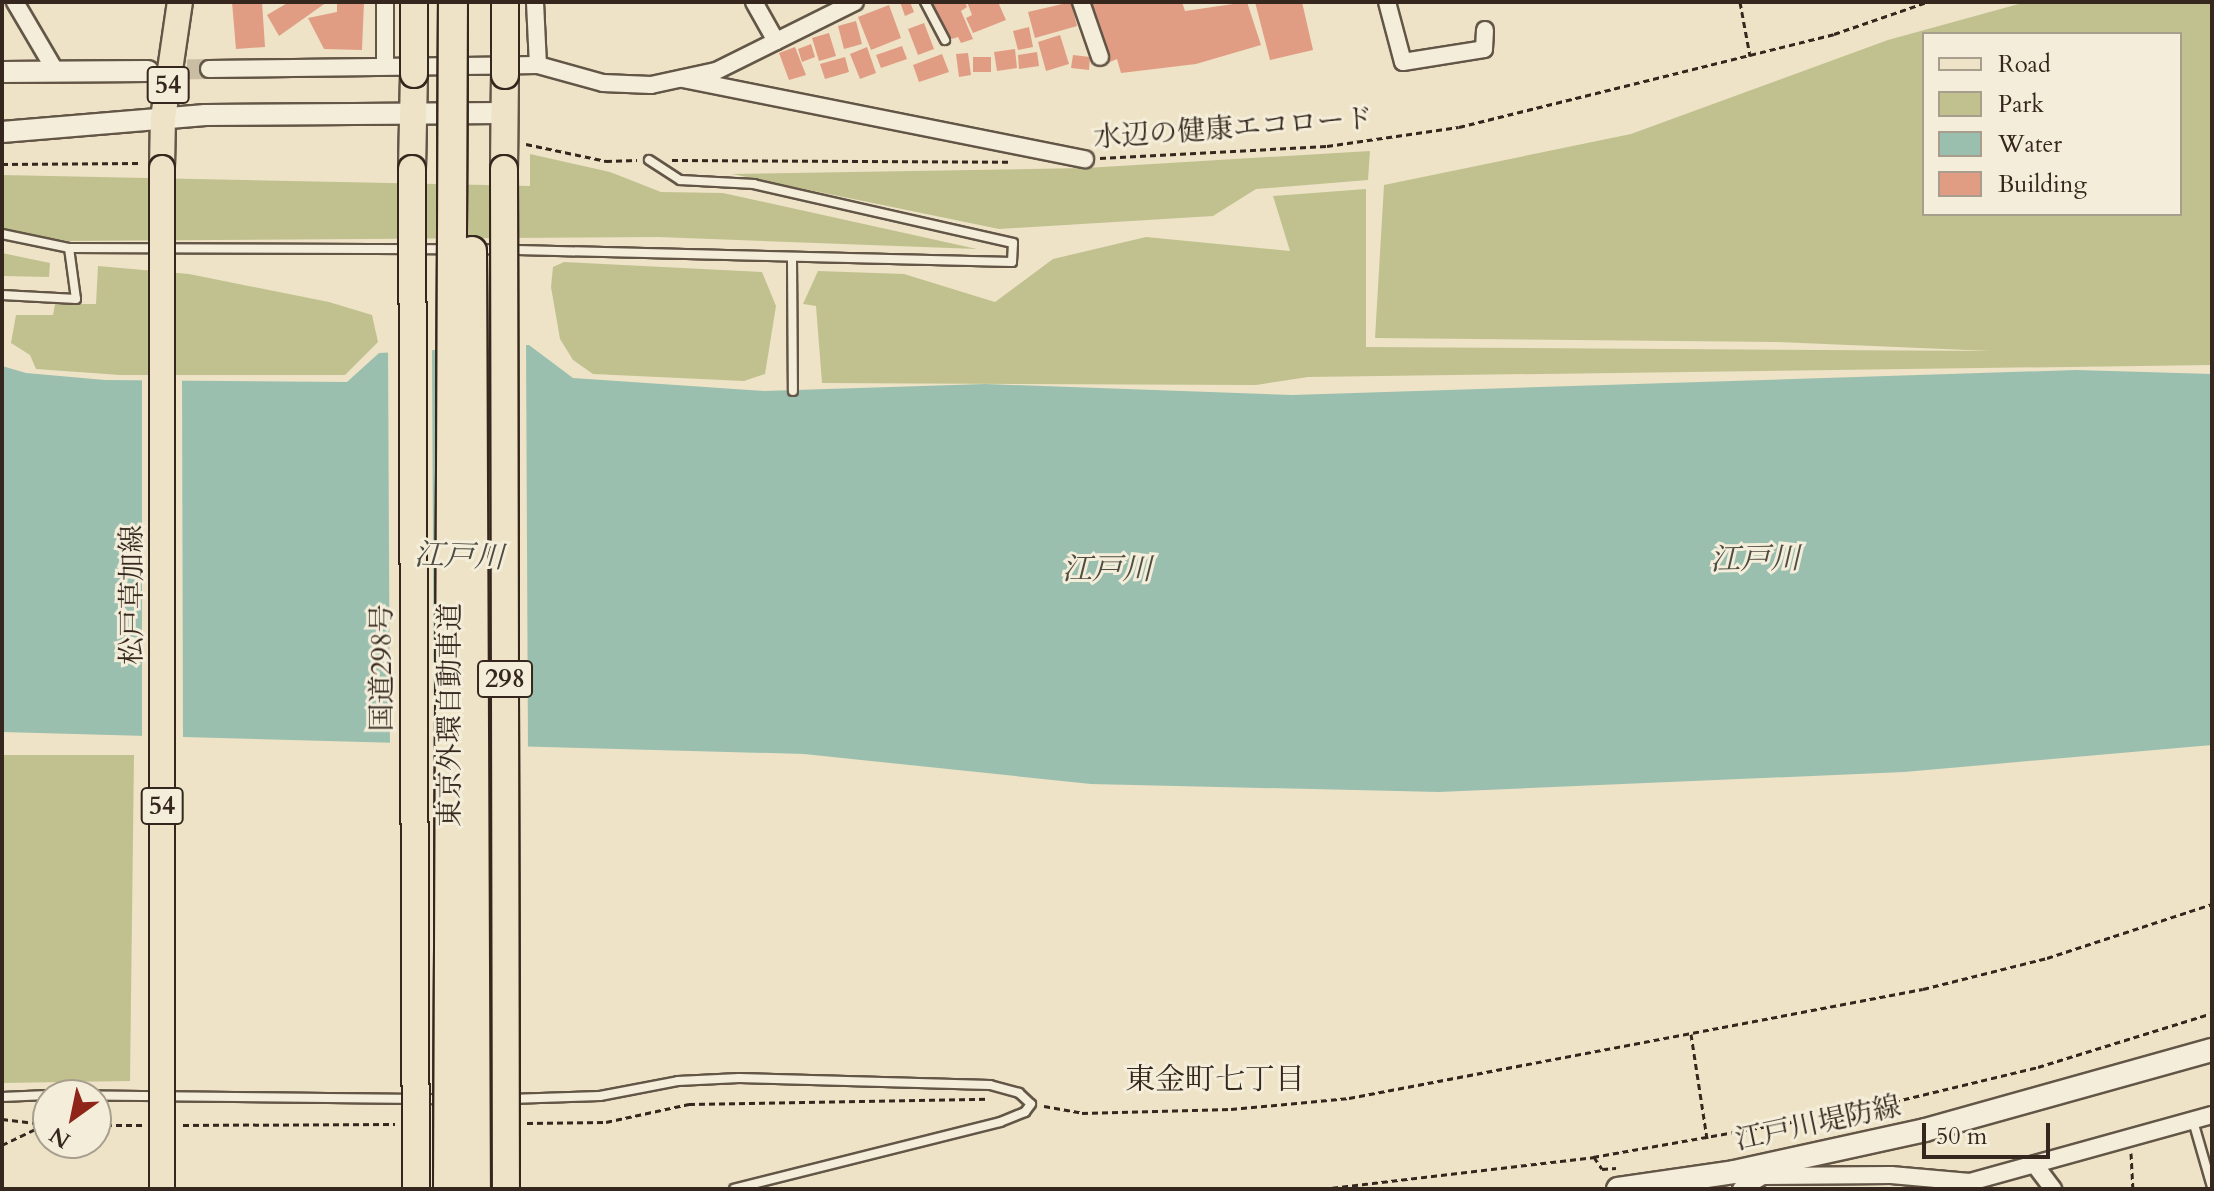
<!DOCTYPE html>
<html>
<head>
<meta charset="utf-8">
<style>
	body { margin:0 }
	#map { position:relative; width:2214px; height:1191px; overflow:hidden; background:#eee3c6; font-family:Cardo,"Noto Serif JP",serif }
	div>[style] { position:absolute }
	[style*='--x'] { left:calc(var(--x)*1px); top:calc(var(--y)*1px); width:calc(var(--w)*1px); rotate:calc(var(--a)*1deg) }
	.green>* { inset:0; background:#c1c190 }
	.water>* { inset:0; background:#9bbfaf }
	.pier>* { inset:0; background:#eee3c6 }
	.building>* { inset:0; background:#e19c84 }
	.tertiary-tunnel>* { height:20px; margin-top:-10px; transform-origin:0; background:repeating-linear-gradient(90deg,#c9bda4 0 20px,transparent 0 30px) }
	.path>* { height:3px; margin-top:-1.5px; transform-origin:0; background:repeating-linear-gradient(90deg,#35271d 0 6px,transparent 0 10px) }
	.roads { filter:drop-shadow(2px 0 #635647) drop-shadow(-2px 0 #635647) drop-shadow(0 2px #635647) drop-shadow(0 -2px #635647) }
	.service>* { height:8px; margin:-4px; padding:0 4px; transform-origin:4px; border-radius:4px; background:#f4edda }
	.minor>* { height:16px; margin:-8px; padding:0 8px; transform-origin:8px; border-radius:8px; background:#f4edda }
	.tertiary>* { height:20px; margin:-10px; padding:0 10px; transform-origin:10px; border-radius:10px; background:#f4edda }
	.secondary>* { height:22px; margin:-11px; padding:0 11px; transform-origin:11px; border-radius:11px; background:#f4edda }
	.primary>* { height:24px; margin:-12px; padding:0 12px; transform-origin:12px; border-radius:12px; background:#eee3c6 }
	.trunk>* { height:26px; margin:-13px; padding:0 13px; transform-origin:13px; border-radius:13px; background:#eee3c6 }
	.bridges { filter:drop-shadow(2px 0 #35271d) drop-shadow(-2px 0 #35271d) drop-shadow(0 2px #35271d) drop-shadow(0 -2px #35271d) }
	.primary-bridge>* { height:24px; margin:-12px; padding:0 12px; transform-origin:12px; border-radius:12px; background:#eee3c6 }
	.trunk-bridge>* { height:26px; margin:-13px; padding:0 13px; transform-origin:13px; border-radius:13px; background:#eee3c6 }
	.motorway-bridge>* { height:28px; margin:-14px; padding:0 14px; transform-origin:14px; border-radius:14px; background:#eee3c6 }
	span { translate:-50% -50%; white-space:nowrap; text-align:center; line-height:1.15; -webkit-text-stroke:6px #f4edda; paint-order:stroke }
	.shield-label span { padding:2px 6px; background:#f4edda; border:2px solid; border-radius:6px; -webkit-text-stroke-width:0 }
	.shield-label { font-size:26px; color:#35271d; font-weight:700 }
	.street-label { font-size:28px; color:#35271d }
	.water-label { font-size:30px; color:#4e4d42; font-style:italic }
	.neighbourhood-label { font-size:30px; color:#35271d }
	.frame { position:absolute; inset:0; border:4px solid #35271d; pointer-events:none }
	.legend { position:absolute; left:1922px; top:32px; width:260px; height:184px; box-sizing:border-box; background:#f4edda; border:2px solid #a89e8e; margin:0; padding:10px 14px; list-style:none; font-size:24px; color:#35271d }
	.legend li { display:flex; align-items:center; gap:16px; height:40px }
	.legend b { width:40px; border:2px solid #a89e8e }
	.north { position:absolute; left:32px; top:1079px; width:80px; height:80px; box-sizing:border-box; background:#f4edda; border:2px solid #a89e8e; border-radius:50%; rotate:213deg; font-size:22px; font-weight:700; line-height:32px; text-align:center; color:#35271d }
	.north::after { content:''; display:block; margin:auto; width:28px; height:36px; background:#8f2418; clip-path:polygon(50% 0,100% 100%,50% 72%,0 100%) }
	.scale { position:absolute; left:1922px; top:1123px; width:128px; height:36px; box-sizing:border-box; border:4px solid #35271d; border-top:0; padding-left:10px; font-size:24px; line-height:28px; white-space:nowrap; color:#35271d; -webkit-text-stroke:6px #f4edda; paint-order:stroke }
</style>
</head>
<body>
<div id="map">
	<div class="green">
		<i style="clip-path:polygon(evenodd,2026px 2px,2212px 2px,2212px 365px,1308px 377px,1256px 385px,822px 383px,816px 306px,803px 304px,818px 271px,904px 274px,995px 302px,1053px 259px,1146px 237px,1290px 251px,1273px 196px,1366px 189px,1366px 347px,1991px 351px,1778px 342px,1375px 338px,1384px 185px,1631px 134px,1888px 40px,2026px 2px,2180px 34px,2180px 214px,1924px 214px,1924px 34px,2180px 34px)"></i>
		<i style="clip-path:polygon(1370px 151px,1368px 180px,1256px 189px,1213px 216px,999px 229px,732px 174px,1086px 168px)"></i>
		<i style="clip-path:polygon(530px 154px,610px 172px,661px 192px,723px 193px,977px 249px,658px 237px,68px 241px,2px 229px,2px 175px,530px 186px)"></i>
		<i style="clip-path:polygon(2px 253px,50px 263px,49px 277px,2px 276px)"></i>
		<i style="clip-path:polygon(564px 262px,762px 272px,776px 306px,765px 374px,744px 381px,593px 374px,573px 360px,560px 339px,551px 287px,553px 267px)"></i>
		<i style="clip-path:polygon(98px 266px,189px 274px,329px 302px,372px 315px,378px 342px,345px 375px,120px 375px,36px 369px,30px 355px,11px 343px,16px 315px,53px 315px,55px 304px,96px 304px)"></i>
		<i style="clip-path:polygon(2px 755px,134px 755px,130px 1081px,2px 1083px)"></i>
	</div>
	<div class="water">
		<i style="clip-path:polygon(529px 345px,573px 378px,764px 391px,985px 384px,1292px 395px,2076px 370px,2212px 374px,2212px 745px,1904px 772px,1439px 792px,1091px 784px,804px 754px,2px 732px,2px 366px,26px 373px,105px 380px,347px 382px,379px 353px)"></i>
	</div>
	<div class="pier">
		<i style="clip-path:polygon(526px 341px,528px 750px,491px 750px,491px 343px)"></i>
		<i style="clip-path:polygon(432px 346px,434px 749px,390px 748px,388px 348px)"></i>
		<i style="clip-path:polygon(142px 377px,182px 377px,183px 741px,142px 739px)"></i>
	</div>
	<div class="building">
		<i style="clip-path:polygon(232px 2px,262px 2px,265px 47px,236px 49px)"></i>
		<i style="clip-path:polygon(289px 2px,327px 2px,279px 36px,267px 15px)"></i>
		<i style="clip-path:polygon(337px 2px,364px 2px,362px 50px,324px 49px,308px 18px,337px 12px)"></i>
		<i style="clip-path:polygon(900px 2px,910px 2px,914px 12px,905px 16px)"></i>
		<i style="clip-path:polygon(931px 2px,965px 2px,967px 7px,961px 11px,973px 39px,961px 43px,958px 37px,952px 39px)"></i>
		<i style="clip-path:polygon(967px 2px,998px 2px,1006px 20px,973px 33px,966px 18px,972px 15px)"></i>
		<i style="clip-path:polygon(1071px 2px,1077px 26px,1035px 38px,1028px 12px)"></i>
		<i style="clip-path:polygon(1086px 2px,1182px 2px,1185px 11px,1247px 2px,1261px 45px,1196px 64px,1121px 73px,1117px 59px,1105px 64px)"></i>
		<i style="clip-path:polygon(1255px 2px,1302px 2px,1313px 50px,1270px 60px)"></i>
		<i style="clip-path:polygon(889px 5px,901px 38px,871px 50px,858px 17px)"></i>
		<i style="clip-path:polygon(856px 21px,862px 44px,844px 49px,838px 26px)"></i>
		<i style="clip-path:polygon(924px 23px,934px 49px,918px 55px,908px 29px)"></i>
		<i style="clip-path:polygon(1029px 27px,1033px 47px,1018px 50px,1013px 31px)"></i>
		<i style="clip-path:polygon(829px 33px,836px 56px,819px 61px,812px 38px)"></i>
		<i style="clip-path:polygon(1060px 35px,1069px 64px,1046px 71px,1038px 42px)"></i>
		<i style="clip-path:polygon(811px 44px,815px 57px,802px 62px,798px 49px)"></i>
		<i style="clip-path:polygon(902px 46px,907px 59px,881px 68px,876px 55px)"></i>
		<i style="clip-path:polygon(795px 47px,806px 75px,789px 80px,779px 53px)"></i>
		<i style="clip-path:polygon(867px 47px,876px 73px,860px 79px,850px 54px)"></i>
		<i style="clip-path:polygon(1015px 49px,1017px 68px,997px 71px,994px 52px)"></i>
		<i style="clip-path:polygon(1037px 52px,1039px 66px,1019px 69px,1018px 55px)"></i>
		<i style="clip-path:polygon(968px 53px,971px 75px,959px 77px,956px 54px)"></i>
		<i style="clip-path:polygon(942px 54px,949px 72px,919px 82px,913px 65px)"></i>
		<i style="clip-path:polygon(1073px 55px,1090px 57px,1089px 70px,1071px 68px)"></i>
		<i style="clip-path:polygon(845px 57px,849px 72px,825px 79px,820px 64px)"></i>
		<i style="clip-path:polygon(973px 57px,991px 57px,991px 72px,973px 72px)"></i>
	</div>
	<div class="tertiary-tunnel">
		<i style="--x:157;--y:70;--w:52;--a:-1.1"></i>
	</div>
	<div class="path">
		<i style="--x:1740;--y:2;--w:55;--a:79.5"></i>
		<i style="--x:526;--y:144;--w:82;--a:12"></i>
		<i style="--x:606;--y:161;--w:31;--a:-2"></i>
		<i style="--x:1100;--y:158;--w:227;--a:-3"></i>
		<i style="--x:1327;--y:146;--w:133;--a:-8.2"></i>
		<i style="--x:1459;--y:127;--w:386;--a:-13.9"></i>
		<i style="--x:1834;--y:34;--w:98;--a:-19"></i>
		<i style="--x:672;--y:160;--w:337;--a:0.3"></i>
		<i style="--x:2;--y:164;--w:139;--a:-0.4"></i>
		<i style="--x:1691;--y:1034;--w:106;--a:81.3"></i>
		<i style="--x:1044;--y:1106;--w:39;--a:10"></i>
		<i style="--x:1082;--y:1113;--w:149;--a:-1.5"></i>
		<i style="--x:1231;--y:1109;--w:119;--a:-5.3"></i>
		<i style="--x:1349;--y:1098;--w:584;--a:-10.75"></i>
		<i style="--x:1923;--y:989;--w:128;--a:-14"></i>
		<i style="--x:2047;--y:958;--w:174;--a:-18.1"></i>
		<i style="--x:2;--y:1119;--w:42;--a:6.8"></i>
		<i style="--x:527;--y:1123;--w:79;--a:-0.7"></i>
		<i style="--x:606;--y:1122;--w:85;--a:-12.2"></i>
		<i style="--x:689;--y:1104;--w:300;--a:-1"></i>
		<i style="--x:96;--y:1125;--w:47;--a:0"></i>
		<i style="--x:183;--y:1125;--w:212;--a:-0.3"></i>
		<i style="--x:2;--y:1145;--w:49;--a:-25.5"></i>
		<i style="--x:2131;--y:1153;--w:36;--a:87"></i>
		<i style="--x:1594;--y:1157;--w:14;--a:56"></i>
		<i style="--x:1602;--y:1169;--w:14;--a:-4"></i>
		<i style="--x:662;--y:1189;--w:23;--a:0"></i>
		<i style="--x:1322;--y:1189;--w:273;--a:-6.7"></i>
		<i style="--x:1593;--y:1157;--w:266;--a:-10"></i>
		<i style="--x:1855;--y:1111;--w:188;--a:-13.5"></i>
		<i style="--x:2038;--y:1067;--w:182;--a:-17.2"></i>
	</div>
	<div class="roads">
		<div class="service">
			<i style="--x:925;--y:2;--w:43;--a:62.2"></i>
			<i style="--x:2;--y:234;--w:68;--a:11.8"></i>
			<i style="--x:69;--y:248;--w:51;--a:82.2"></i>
			<i style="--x:76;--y:299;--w:74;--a:-176.9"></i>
			<i style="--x:69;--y:248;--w:379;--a:0.2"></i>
			<i style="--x:478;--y:249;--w:534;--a:1.39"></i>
			<i style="--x:1012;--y:262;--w:19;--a:-87"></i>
			<i style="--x:1013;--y:243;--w:266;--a:-167.2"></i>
			<i style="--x:754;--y:184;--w:74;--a:-176.9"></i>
			<i style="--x:680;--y:180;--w:37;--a:-147"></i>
			<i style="--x:792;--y:259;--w:132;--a:89.6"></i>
			<i style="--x:49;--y:1095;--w:395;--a:0.6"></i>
			<i style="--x:2;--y:1097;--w:46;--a:-2.5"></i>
			<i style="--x:510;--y:1099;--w:90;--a:-1.9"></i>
			<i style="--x:600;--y:1096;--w:79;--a:-10.9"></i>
			<i style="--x:678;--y:1081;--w:61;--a:-2.8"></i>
			<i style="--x:739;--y:1078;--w:251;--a:1.6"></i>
			<i style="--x:990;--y:1085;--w:30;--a:15"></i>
			<i style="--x:1019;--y:1093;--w:16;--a:43"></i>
			<i style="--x:1031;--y:1104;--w:10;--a:127"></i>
			<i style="--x:1025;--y:1112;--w:27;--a:158"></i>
			<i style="--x:1000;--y:1122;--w:274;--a:165.9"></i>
			<i style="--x:2193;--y:1121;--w:69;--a:73.9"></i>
		</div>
		<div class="minor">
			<i style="--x:15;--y:2;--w:81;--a:59.6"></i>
			<i style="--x:385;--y:2;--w:64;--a:90"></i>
			<i style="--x:535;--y:2;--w:63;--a:87.3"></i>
			<i style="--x:754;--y:2;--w:45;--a:60.6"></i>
			<i style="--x:1081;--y:2;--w:58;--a:70.9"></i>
			<i style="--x:1387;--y:2;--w:62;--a:75.1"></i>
			<i style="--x:1403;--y:62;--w:82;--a:-9.1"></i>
			<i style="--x:1484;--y:49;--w:19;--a:-87"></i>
			<i style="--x:209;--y:69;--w:329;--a:-0.7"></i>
			<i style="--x:538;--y:65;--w:67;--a:15.5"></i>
			<i style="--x:603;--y:83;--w:48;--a:2.4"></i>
			<i style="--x:651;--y:85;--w:66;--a:-12.2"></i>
			<i style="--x:716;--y:71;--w:155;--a:-26.4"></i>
			<i style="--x:683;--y:79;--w:410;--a:11.3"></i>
			<i style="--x:2035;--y:1165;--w:30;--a:53"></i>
			<i style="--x:1741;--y:1189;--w:26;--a:-31"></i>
			<i style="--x:1763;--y:1176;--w:128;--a:-0.4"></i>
			<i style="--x:1891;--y:1175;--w:79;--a:5.1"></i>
			<i style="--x:1970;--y:1182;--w:251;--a:-15.5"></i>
		</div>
		<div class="tertiary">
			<i style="--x:2;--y:72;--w:146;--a:-0.4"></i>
			<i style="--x:2;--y:132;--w:204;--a:-4.8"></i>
			<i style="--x:205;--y:115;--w:300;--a:-0.4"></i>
		</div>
		<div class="secondary">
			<i style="--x:1618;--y:1189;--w:117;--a:-8.3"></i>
			<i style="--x:1734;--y:1172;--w:196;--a:-12.4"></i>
			<i style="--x:1925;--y:1130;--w:298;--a:-15.6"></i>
		</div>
		<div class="primary">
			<i style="--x:162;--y:168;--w:50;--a:-88.9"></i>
			<i style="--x:163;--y:118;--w:117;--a:-81.7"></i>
		</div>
		<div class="trunk">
			<i style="--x:412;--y:169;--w:95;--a:-88.8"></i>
			<i style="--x:504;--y:169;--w:94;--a:-89.4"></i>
		</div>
	</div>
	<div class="bridges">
		<div class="primary-bridge">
			<i style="--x:162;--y:168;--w:1021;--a:90"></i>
		</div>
		<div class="trunk-bridge">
			<i style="--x:505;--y:2;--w:73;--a:90"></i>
			<i style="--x:414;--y:74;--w:72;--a:-90"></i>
			<i style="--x:412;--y:169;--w:1020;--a:89.78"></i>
			<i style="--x:504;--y:169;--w:1020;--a:89.89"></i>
		</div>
		<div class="motorway-bridge">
			<i style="--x:472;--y:251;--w:938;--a:89.76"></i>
			<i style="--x:448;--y:1189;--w:1187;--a:-89.76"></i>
		</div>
	</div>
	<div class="shield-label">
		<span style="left:168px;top:85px">54</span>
		<span style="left:505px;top:679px">298</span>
		<span style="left:162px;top:806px">54</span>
	</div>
	<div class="street-label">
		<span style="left:1233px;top:128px;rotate:-4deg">水辺の健康エコロード</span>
		<span style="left:132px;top:595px;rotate:-90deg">松戸草加線</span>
		<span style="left:382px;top:668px;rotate:-90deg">国道298号</span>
		<span style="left:450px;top:715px;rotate:-90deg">東京外環自動車道</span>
		<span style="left:1818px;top:1123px;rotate:-12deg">江戸川堤防線</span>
	</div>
	<div class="water-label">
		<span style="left:459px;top:557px;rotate:2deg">江戸川</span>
		<span style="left:1755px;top:560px;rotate:-1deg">江戸川</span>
		<span style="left:1107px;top:570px">江戸川</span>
	</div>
	<div class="neighbourhood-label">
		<span style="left:1215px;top:1080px">東金町七丁目</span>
	</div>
	<div class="frame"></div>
	<ul class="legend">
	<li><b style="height:10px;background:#eee3c6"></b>Road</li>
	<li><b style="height:22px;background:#c1c190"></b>Park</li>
	<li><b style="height:22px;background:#9bbfaf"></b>Water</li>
	<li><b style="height:22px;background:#e19c84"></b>Building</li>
	</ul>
	<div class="north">N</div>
	<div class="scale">50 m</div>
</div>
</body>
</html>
